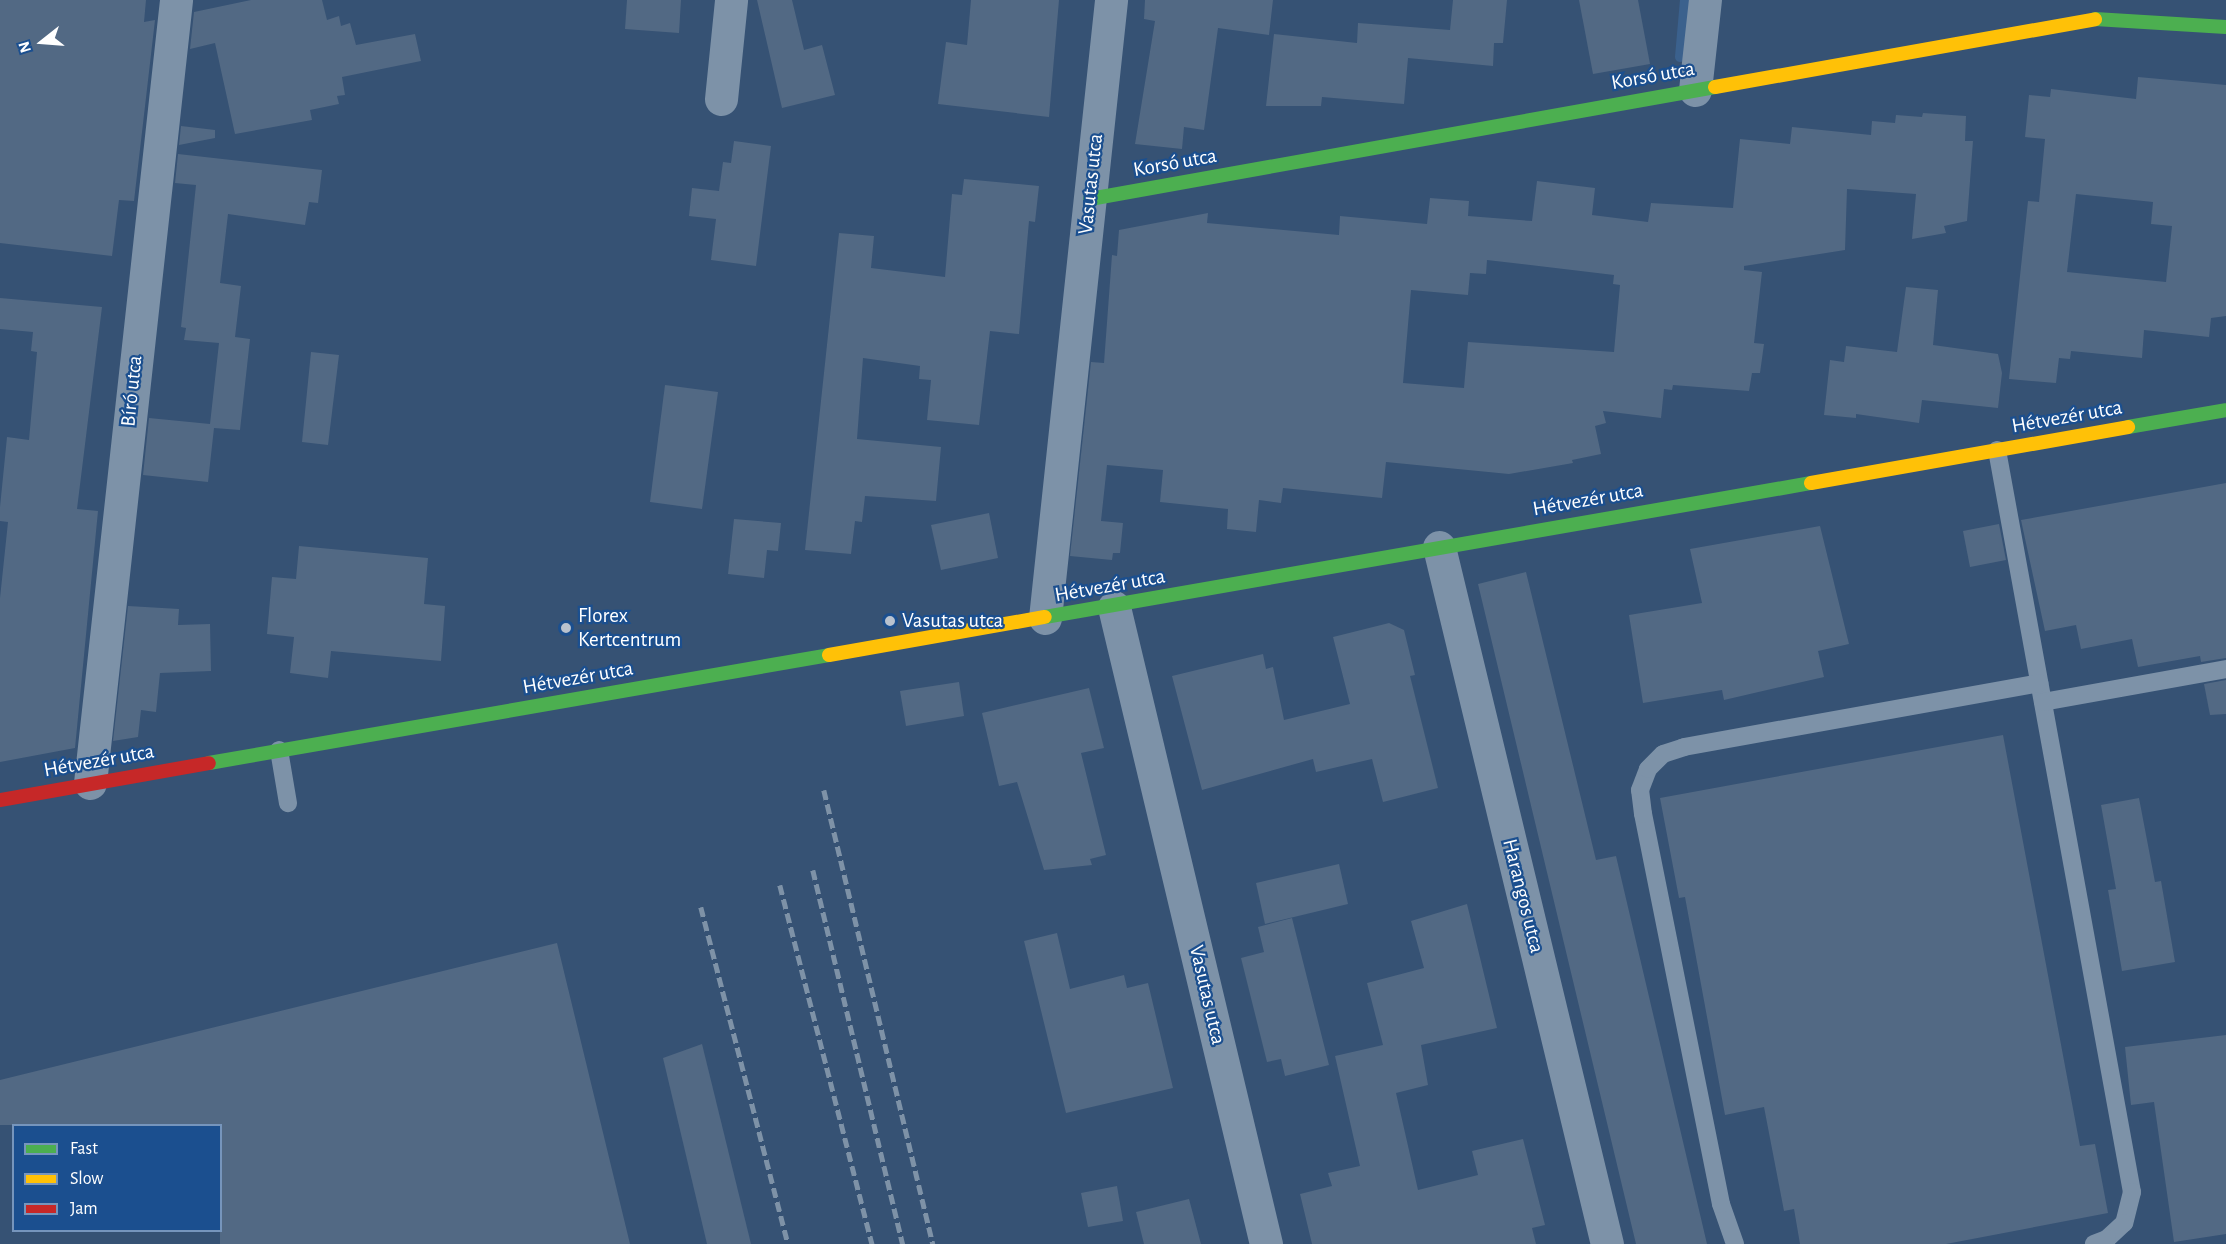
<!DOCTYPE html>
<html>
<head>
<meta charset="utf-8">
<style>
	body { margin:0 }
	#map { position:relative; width:2226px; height:1244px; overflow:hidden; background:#365274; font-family:"Alegreya Sans",sans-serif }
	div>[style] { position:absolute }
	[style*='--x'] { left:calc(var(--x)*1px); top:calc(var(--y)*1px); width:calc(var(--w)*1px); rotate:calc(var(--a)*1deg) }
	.stream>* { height:10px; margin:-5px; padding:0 5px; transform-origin:5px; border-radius:5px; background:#3b618d }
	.building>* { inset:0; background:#526984 }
	.lane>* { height:18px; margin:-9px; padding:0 9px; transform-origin:9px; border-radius:9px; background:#7d92a8 }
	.street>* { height:33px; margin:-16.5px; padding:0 16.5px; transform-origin:16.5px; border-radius:16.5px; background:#7d92a8 }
	.fast>* { height:14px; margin:-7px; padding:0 7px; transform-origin:7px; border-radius:7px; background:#4caf50 }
	.slow>* { height:14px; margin:-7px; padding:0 7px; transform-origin:7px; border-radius:7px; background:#ffc107 }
	.jam>* { height:14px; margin:-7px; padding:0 7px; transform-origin:7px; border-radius:7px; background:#c62828 }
	.rail>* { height:4.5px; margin-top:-2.25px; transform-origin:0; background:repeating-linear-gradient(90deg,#7e92a7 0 10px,transparent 0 14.5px) }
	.dots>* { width:16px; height:16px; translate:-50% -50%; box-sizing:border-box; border:3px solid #1b4f8f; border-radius:50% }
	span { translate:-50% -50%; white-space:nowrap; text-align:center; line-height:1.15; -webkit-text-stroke:4.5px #1b4f8f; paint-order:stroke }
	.street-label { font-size:21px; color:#fff }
	.poi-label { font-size:21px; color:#fff }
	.left { translate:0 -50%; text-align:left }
	.legend { position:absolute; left:12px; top:1124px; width:210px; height:108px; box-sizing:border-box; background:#1b4f8f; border:2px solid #7695bc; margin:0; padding:8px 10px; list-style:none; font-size:18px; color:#fff }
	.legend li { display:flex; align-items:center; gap:12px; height:30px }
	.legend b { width:30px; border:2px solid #7695bc }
	.north { position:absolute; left:12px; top:12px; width:60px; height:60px; -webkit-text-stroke:4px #1b4f8f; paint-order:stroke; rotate:253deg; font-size:16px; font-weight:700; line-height:24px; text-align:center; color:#fff }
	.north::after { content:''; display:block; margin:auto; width:21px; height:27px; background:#fff; clip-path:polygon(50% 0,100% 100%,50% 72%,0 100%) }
</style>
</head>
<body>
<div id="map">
	<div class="stream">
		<i style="--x:1680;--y:57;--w:57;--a:-85"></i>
	</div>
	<div class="building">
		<i style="clip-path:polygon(0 0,146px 0,144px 22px,155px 20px,134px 201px,119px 200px,112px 256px,0 243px)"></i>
		<i style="clip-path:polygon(251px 0,322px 0,327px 20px,339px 16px,341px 26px,350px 23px,356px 45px,415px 34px,421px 61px,342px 77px,345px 95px,337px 96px,339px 104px,310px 110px,312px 120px,235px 134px,215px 43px,190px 49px,194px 12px)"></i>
		<i style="clip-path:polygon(627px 0,681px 0,679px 33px,625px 29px)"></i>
		<i style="clip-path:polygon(757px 0,792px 0,804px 50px,822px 45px,835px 95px,782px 108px)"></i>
		<i style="clip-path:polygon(971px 0,1059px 0,1049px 117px,938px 104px,946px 42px,967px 45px)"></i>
		<i style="clip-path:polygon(1145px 0,1273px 0,1269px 35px,1218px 28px,1204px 130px,1184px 127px,1182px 149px,1135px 144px,1155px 21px,1144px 19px)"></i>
		<i style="clip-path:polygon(1453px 0,1507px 0,1503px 43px,1494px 43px,1493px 66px,1408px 58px,1404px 104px,1322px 97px,1321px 106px,1266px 106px,1274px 34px,1357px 43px,1358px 23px,1450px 30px)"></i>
		<i style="clip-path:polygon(1579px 0,1638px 0,1650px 64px,1593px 74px)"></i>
		<i style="clip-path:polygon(evenodd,2138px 77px,2226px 85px,2226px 316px,2211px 318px,2209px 337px,2144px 330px,2142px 358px,2071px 351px,2070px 359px,2059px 358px,2056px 383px,2009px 379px,2028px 201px,2039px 202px,2045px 139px,2025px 137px,2029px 95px,2050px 97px,2051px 89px,2136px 99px,2138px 77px,2076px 194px,2153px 202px,2151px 224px,2172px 226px,2166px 282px,2067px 272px,2076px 194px)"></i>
		<i style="clip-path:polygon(evenodd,1923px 113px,1966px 116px,1965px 141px,1973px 141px,1967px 221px,1944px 226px,1946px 233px,1912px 239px,1916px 194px,1847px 189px,1845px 250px,1744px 266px,1744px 270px,1762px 272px,1754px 343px,1764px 344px,1760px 373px,1752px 373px,1749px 391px,1673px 385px,1672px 390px,1664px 389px,1661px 418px,1603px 411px,1606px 423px,1595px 426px,1601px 454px,1572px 460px,1573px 463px,1509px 474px,1386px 462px,1382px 498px,1283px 488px,1281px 503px,1259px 500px,1256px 532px,1227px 529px,1228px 509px,1160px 502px,1163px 470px,1107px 465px,1101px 521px,1123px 523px,1120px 553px,1113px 553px,1112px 560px,1070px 556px,1091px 362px,1104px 363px,1112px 255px,1117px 256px,1119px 230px,1208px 213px,1207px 223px,1339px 235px,1340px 216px,1427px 224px,1430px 198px,1469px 201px,1468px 216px,1532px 221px,1537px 181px,1595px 188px,1592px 215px,1648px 222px,1651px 203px,1733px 208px,1740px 139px,1790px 144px,1792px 127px,1871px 135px,1872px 121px,1895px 123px,1896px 115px,1922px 117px,1923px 113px,1487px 260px,1614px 275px,1613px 284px,1620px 285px,1614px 352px,1468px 342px,1464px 388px,1403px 383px,1411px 290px,1468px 295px,1470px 273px,1486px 274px,1487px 260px)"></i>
		<i style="clip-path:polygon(181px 126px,215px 130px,215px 138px,179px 145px)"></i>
		<i style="clip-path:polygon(734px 141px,771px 146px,756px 266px,711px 260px,716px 219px,689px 216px,692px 188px,719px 191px,723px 162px,731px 163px)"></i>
		<i style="clip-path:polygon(178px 154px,322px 170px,318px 203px,309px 202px,305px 225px,228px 214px,220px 283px,241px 286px,235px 337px,250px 339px,240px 430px,214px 428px,208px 482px,143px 475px,149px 418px,210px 424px,219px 343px,184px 340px,186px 328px,181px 327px,196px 185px,175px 183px)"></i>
		<i style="clip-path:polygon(964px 179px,1039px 186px,1035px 222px,1029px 221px,1019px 334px,990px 331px,979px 425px,927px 420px,931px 380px,919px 379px,920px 366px,863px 358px,857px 439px,941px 447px,936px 501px,865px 496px,862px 522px,855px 521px,851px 554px,805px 550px,839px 233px,874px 236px,871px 268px,945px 277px,952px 194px,962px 195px)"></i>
		<i style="clip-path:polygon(1906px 287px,1938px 290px,1933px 345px,1998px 354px,2002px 373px,1998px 408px,1922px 400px,1919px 423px,1856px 414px,1856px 418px,1824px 415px,1830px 360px,1844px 362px,1846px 346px,1897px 352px)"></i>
		<i style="clip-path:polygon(0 298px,102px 307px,77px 509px,98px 511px,75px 748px,0 762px,0 598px,8px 522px,0 521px,0 507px,7px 437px,29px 440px,37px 352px,31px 351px,33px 332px,0 329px)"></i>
		<i style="clip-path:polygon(311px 352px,339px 355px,328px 445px,302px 442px)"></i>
		<i style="clip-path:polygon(665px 385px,718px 392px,702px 509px,650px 502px)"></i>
		<i style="clip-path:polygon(2226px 483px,2226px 658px,2201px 662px,2200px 656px,2138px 667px,2132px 639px,2081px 649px,2076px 625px,2045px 631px,2021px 520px)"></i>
		<i style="clip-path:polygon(989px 513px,998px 558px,941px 570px,931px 525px)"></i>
		<i style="clip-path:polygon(734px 519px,781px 523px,778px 551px,767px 550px,764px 578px,728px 574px)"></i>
		<i style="clip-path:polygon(1999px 524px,2006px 560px,1970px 567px,1963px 531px)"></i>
		<i style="clip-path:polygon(1820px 526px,1849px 644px,1818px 651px,1824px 677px,1724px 700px,1722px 690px,1643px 703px,1629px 615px,1702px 603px,1690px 549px)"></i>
		<i style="clip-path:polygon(299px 546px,428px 558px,424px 604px,445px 606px,441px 661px,331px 651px,328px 678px,290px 673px,294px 637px,267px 634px,272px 577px,296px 579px)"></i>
		<i style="clip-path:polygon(1526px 572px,1596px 860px,1616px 856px,1707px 1244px,1636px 1244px,1478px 584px)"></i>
		<i style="clip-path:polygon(128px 606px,179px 609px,178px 625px,210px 624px,211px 671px,160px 673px,156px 712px,141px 710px,138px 737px,113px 741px)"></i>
		<i style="clip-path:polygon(1389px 623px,1404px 630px,1415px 675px,1410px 676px,1438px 788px,1383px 802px,1372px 759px,1316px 772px,1313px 759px,1202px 790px,1172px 676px,1263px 654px,1266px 669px,1273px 667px,1284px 720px,1350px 704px,1333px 637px)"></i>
		<i style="clip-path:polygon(2226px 680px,2226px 714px,2210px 715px,2204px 684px)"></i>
		<i style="clip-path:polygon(959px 682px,964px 716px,906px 726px,900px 691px)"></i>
		<i style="clip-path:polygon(1089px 688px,1104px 748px,1081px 753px,1106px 855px,1090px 859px,1092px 865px,1044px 870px,1017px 782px,999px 786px,982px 713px)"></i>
		<i style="clip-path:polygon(2003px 735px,2080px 1146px,2095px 1144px,2108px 1213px,1946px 1244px,1800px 1244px,1794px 1209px,1784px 1211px,1764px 1107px,1725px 1115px,1685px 897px,1679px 898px,1660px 798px)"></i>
		<i style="clip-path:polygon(2139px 798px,2155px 882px,2161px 881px,2175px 962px,2122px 971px,2108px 890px,2116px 889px,2101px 805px)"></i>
		<i style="clip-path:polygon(1339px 864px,1348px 904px,1265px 924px,1256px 883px)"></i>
		<i style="clip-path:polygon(1467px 904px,1497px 1028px,1421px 1045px,1428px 1085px,1396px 1093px,1418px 1190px,1478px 1175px,1472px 1151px,1523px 1139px,1545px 1225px,1532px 1228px,1536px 1244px,1312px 1244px,1300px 1194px,1332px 1186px,1328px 1173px,1360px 1166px,1335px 1056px,1383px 1045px,1367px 983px,1424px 968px,1411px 921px)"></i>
		<i style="clip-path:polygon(1292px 918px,1329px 1065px,1285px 1076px,1281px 1059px,1267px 1062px,1241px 958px,1264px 952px,1258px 927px)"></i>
		<i style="clip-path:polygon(1057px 933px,1070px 989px,1124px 975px,1127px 988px,1148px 983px,1173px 1088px,1066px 1113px,1024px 941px)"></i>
		<i style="clip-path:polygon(557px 943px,630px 1244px,220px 1244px,220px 1125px,0 1125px,0 1080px)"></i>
		<i style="clip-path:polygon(2226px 1035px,2226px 1234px,2174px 1242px,2154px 1102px,2131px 1105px,2125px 1047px)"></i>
		<i style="clip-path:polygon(702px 1044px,751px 1244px,707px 1244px,663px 1058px)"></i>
		<i style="clip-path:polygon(1117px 1186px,1123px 1221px,1088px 1227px,1081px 1193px)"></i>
		<i style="clip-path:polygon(1189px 1199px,1201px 1244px,1144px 1244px,1136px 1212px)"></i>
	</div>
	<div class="lane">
		<i style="--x:1997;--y:450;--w:754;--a:79.69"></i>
		<i style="--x:2132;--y:1192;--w:32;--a:104"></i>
		<i style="--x:2124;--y:1223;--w:23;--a:137"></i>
		<i style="--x:2107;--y:1239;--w:14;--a:159"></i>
		<i style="--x:2043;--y:702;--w:186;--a:-10.2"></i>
		<i style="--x:279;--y:750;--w:54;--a:80.4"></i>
		<i style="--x:1735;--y:1244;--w:42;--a:-109.3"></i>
		<i style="--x:1721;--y:1204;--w:398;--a:-101.3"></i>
		<i style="--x:1643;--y:814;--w:24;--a:-97"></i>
		<i style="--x:1640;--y:790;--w:22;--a:-69"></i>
		<i style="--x:1648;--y:769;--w:21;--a:-45"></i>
		<i style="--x:1663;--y:754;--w:22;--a:-18"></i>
		<i style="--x:1684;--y:747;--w:361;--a:-10.2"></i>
	</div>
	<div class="street">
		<i style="--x:1695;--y:90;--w:91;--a:-83.7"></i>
		<i style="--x:721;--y:99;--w:100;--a:-84.2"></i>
		<i style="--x:1439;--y:547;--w:717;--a:76.45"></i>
		<i style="--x:1114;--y:607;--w:655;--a:76.58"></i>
		<i style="--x:1045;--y:618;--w:622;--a:-83.9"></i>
		<i style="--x:90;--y:783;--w:788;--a:-83.73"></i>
	</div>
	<div class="fast">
		<i style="--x:2095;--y:19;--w:131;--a:3.5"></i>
		<i style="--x:1090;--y:199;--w:635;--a:-10.16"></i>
		<i style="--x:2128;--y:427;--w:99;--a:-9.8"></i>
		<i style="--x:1045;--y:617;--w:778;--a:-9.92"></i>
		<i style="--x:209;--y:763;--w:629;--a:-9.88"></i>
	</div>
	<div class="slow">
		<i style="--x:1715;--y:87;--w:386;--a:-10.1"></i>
		<i style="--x:1811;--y:483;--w:322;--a:-10"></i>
		<i style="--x:829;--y:655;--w:219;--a:-10"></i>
	</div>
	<div class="jam">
		<i style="--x:0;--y:800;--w:212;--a:-10"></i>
	</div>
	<div class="rail">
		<i style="--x:824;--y:790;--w:467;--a:76.5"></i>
		<i style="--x:813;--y:870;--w:385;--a:76.5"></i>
		<i style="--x:780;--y:885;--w:371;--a:75.6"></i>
		<i style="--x:701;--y:907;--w:348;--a:75.5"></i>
	</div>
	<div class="dots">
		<i style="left:890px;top:621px;background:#b9c2ce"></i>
		<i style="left:566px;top:628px;background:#b9c2ce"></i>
	</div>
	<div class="street-label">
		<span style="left:1653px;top:76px;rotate:-10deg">Korsó utca</span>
		<span style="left:1175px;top:163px;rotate:-10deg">Korsó utca</span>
		<span style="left:1091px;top:184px;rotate:-84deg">Vasutas utca</span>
		<span style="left:132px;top:391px;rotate:-84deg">Bíró utca</span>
		<span style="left:2067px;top:417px;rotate:-10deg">Hétvezér utca</span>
		<span style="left:1588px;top:500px;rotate:-10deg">Hétvezér utca</span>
		<span style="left:1110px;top:586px;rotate:-10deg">Hétvezér utca</span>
		<span style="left:578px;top:678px;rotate:-10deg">Hétvezér utca</span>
		<span style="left:99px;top:761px;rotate:-10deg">Hétvezér utca</span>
		<span style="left:1523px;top:896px;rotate:76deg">Harangos utca</span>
		<span style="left:1207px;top:995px;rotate:77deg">Vasutas utca</span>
	</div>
	<div class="poi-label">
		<span class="left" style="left:578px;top:628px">Florex<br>Kertcentrum</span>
		<span class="left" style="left:902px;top:621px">Vasutas utca</span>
	</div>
	<ul class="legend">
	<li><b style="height:8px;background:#4caf50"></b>Fast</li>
	<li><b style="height:8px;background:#ffc107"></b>Slow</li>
	<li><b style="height:8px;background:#c62828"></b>Jam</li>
	</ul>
	<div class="north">N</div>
</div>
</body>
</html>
